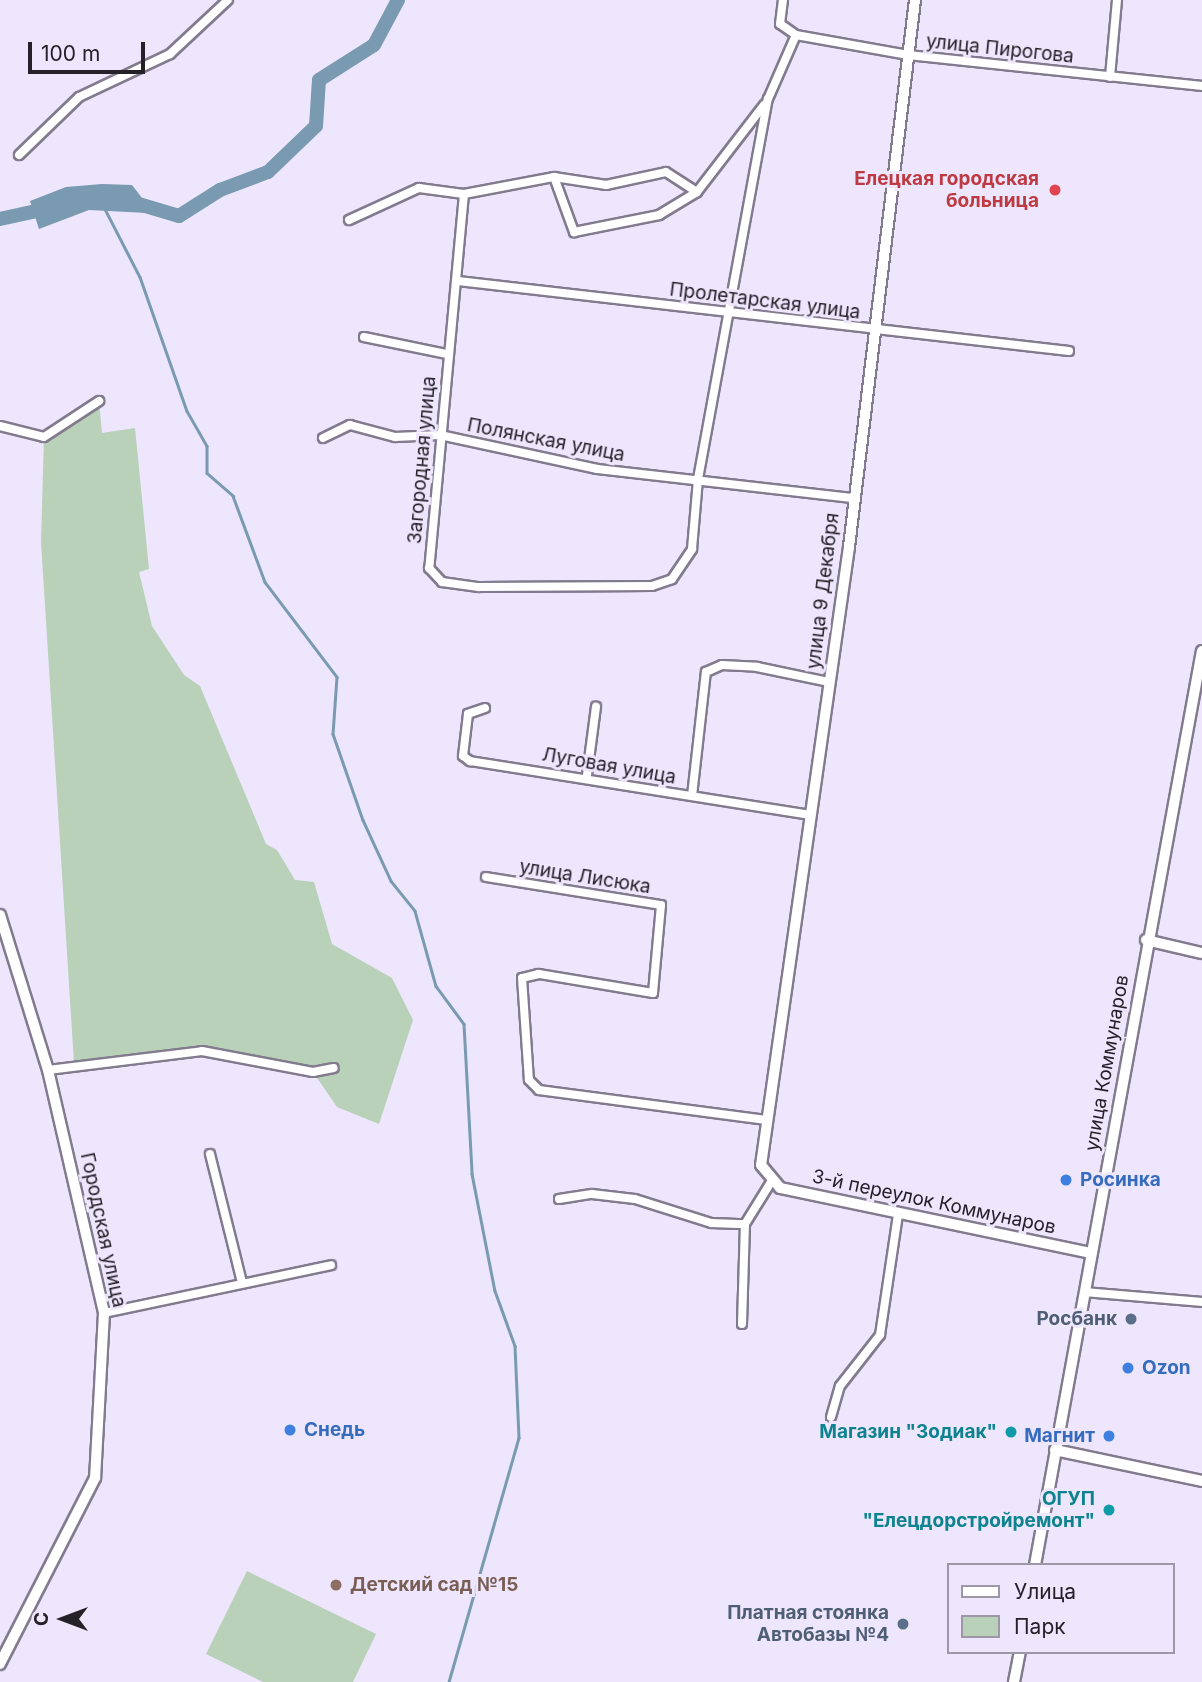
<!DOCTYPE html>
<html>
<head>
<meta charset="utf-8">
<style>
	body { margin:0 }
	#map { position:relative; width:1202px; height:1682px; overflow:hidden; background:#ede6fc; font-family:Inter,sans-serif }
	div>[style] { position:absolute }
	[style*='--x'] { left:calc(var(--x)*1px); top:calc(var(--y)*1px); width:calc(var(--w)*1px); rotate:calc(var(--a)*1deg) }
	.green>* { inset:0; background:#b8d1b8 }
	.water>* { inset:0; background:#799ab1 }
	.stream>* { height:2.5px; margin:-1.25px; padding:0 1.25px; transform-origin:1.25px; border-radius:1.25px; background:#799ab1 }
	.river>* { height:14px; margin:-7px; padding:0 7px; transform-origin:7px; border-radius:7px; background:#799ab1 }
	.roads { filter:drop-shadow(2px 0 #827b8e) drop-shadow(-2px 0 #827b8e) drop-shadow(0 2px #827b8e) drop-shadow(0 -2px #827b8e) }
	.minor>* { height:8px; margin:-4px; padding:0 4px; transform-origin:4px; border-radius:4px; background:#fff }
	.tertiary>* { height:10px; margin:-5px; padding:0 5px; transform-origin:5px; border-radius:5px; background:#fff }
	.secondary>* { height:10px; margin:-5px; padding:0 5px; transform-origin:5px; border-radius:5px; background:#fff }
	.dots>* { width:19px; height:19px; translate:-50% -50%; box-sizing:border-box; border:4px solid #ede6fc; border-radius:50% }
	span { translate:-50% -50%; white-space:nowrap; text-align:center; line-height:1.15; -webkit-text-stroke:6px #ede6fc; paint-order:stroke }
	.street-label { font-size:19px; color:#242129 }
	.health-label { font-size:19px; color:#be3a42; font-weight:700 }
	.right { translate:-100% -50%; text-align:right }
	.shop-label { font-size:19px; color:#366cbe; font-weight:700 }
	.left { translate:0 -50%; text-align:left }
	.service-label { font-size:19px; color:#4e5e75; font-weight:700 }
	.culture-label { font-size:19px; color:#0d838f; font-weight:700 }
	.education-label { font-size:19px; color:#785e54; font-weight:700 }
	.legend { position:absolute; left:947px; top:1563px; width:228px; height:91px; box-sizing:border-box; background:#ede6fc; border:2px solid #9d97a8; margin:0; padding:9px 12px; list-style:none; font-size:21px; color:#242129 }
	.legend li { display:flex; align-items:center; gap:14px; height:35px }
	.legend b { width:35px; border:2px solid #9d97a8 }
	.north { position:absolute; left:28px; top:1584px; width:70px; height:70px; -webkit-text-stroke:5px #ede6fc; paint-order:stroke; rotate:270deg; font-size:19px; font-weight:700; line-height:28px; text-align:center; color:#242129 }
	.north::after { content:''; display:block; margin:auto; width:24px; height:32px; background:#242129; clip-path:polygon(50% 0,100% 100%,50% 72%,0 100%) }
	.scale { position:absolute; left:28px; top:42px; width:117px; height:32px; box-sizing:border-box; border:4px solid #242129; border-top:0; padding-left:9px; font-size:21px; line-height:24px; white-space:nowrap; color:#242129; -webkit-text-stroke:5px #ede6fc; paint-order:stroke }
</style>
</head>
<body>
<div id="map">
	<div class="green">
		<i style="clip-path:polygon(99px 401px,102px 433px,135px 428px,149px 569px,139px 572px,152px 626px,184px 675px,200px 686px,266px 844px,277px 850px,295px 880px,314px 882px,332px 944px,392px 978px,413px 1020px,379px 1124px,337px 1107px,313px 1072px,213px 1053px,74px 1063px,41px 542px,44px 437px)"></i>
		<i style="clip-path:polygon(247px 1571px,376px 1634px,353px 1682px,263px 1682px,206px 1654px)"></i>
	</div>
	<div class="water">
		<i style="clip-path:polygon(102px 184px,132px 185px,149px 207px,147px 213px,89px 210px,39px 229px,30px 201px,66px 187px)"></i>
	</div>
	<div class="stream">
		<i style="--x:105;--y:209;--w:76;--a:62.8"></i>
		<i style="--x:140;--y:277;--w:142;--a:70.7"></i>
		<i style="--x:187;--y:411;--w:40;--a:60.3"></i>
		<i style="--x:207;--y:446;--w:27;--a:90"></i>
		<i style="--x:207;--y:473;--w:35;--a:41"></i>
		<i style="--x:233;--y:496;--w:92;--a:69.6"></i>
		<i style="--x:265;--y:582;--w:119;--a:52.8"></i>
		<i style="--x:337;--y:677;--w:57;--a:94"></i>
		<i style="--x:333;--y:734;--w:91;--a:70.8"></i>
		<i style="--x:363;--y:820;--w:67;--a:65.3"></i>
		<i style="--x:391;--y:881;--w:38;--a:51"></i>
		<i style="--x:415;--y:911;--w:78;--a:74.4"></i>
		<i style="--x:436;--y:986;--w:47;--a:53.6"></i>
		<i style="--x:464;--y:1024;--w:150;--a:86.9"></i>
		<i style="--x:472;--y:1174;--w:119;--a:78.9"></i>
		<i style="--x:495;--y:1291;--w:59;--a:70"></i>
		<i style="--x:515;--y:1346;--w:92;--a:87.5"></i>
		<i style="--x:519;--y:1438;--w:254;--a:106"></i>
	</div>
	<div class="river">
		<i style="--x:132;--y:202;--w:49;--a:16.6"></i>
		<i style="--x:179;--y:216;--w:49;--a:-32.4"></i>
		<i style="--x:220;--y:190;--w:51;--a:-20.6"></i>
		<i style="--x:268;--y:172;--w:66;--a:-43.8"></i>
		<i style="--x:316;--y:126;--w:46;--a:-86.3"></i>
		<i style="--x:319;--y:80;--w:65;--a:-32.5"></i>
		<i style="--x:374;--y:45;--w:51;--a:-61.9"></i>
		<i style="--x:0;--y:219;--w:51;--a:-12.4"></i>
	</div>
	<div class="roads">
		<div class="minor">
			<i style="--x:796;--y:35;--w:114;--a:10.1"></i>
			<i style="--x:908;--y:55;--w:296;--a:6"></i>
			<i style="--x:1110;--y:77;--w:77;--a:-84.8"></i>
			<i style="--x:19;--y:155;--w:83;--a:-44"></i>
			<i style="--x:79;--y:97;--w:101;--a:-25.3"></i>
			<i style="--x:170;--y:54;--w:79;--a:-43"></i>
			<i style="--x:554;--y:177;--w:53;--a:8.7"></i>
			<i style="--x:606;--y:185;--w:61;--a:-12.2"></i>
			<i style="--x:666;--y:172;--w:37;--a:33"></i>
			<i style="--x:464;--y:194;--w:376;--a:95.3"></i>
			<i style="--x:429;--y:568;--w:19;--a:47"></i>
			<i style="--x:442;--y:582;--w:37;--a:8"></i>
			<i style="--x:479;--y:587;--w:173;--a:-0.3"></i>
			<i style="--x:652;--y:586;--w:21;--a:-19"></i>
			<i style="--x:672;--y:579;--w:36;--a:-56"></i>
			<i style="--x:692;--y:549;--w:70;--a:-85.1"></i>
			<i style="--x:698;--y:479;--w:386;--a:-79.6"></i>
			<i style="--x:768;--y:99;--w:70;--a:-66.4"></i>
			<i style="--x:796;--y:35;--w:19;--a:-145"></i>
			<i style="--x:780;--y:24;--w:24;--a:-83"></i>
			<i style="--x:349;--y:220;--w:77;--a:-24.6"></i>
			<i style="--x:419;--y:188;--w:45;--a:7.6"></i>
			<i style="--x:464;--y:194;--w:92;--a:-10.7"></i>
			<i style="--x:554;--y:177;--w:59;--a:70"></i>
			<i style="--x:574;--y:232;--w:87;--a:-11.3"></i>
			<i style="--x:659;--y:215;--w:44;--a:-31.2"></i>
			<i style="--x:697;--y:192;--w:110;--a:-52.4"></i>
			<i style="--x:458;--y:281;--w:615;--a:6.54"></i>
			<i style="--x:364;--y:337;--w:85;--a:11.6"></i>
			<i style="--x:0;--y:426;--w:45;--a:14"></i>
			<i style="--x:44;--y:437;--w:66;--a:-33.2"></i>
			<i style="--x:323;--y:438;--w:30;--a:-26"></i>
			<i style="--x:350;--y:425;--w:47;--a:14.9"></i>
			<i style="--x:395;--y:437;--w:45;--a:-2.5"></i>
			<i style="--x:440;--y:435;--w:161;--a:12.2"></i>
			<i style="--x:597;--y:469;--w:257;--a:6.5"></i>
			<i style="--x:485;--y:708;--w:18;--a:161"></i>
			<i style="--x:468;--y:714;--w:42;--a:96.8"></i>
			<i style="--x:463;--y:756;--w:9;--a:36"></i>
			<i style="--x:470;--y:761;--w:344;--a:9"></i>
			<i style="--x:587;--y:775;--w:69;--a:-82.5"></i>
			<i style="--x:692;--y:796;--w:125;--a:-83.6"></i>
			<i style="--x:706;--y:672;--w:17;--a:-24"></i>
			<i style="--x:722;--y:665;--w:35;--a:3"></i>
			<i style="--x:757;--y:667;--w:74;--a:11.8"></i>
			<i style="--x:486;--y:877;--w:177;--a:9.1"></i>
			<i style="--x:661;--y:905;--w:88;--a:95.2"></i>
			<i style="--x:653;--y:993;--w:116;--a:-170.5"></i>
			<i style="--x:539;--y:974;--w:17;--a:167"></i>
			<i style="--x:522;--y:978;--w:102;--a:86.1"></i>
			<i style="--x:529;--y:1080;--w:14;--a:45"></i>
			<i style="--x:539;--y:1090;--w:229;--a:7.5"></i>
			<i style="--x:48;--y:1070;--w:155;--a:-7"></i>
			<i style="--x:202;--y:1051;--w:113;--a:10.7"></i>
			<i style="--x:313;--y:1072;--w:21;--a:-11"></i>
			<i style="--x:210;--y:1154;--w:132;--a:76"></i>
			<i style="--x:559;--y:1199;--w:33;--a:-9"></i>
			<i style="--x:592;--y:1194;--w:43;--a:6.6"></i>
			<i style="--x:635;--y:1199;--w:80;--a:17.5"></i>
			<i style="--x:711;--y:1223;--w:34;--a:2"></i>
			<i style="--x:1085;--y:1292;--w:117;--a:4.9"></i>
			<i style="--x:104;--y:1313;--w:232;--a:-11.9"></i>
			<i style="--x:742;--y:1324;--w:100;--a:-88.3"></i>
			<i style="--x:745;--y:1224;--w:49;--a:-58.2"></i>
			<i style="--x:831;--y:1417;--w:32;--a:-74"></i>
			<i style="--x:840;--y:1386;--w:65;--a:-51.9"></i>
			<i style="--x:880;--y:1335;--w:122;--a:-81.5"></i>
		</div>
		<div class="tertiary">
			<i style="--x:915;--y:0;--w:551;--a:96.88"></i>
			<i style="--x:849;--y:547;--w:624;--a:98.1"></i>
			<i style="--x:761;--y:1165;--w:30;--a:50"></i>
			<i style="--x:780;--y:1188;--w:318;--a:11.8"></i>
			<i style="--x:0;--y:915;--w:162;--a:72.8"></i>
			<i style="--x:48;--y:1070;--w:249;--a:77"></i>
			<i style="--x:104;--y:1313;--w:165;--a:93.1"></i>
			<i style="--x:95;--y:1478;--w:209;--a:117.1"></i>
			<i style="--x:1146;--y:940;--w:57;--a:13.1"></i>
			<i style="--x:1055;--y:1450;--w:150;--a:11.9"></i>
		</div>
		<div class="secondary">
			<i style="--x:1035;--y:1565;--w:929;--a:-79.65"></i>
			<i style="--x:1014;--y:1682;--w:31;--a:-79"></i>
		</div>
	</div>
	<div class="dots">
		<i style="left:1055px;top:190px;background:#e0444e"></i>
		<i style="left:1066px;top:1180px;background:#3f7fe0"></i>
		<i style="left:1131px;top:1319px;background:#5c6f8a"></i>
		<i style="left:1128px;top:1368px;background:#3f7fe0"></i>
		<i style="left:290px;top:1430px;background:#3f7fe0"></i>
		<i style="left:1011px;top:1432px;background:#0f9aa8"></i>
		<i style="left:1109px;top:1436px;background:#3f7fe0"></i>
		<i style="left:1109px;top:1510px;background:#0f9aa8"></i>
		<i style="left:336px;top:1585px;background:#8d6e63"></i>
		<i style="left:903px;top:1624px;background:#5c6f8a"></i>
	</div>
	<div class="street-label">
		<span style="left:1000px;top:49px;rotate:6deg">улица Пирогова</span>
		<span style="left:765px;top:301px;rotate:7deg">Пролетарская улица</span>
		<span style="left:546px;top:440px;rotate:11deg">Полянская улица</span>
		<span style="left:422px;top:460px;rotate:-85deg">Загородная улица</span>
		<span style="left:823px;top:591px;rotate:-83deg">улица 9 Декабря</span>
		<span style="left:609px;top:766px;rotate:10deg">Луговая улица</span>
		<span style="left:585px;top:877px;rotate:9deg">улица Лисюка</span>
		<span style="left:1107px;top:1063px;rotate:-80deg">улица Коммунаров</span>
		<span style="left:934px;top:1202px;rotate:12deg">3-й переулок Коммунаров</span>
		<span style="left:103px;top:1230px;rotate:78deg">Городская улица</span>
	</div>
	<div class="health-label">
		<span class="right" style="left:1039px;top:190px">Елецкая городская<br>больница</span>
	</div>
	<div class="shop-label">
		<span class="left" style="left:1080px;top:1180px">Росинка</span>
		<span class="left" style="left:1142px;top:1368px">Ozon</span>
		<span class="left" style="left:304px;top:1430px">Снедь</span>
		<span class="right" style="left:1095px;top:1436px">Магнит</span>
	</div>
	<div class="service-label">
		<span class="right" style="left:1117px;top:1319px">Росбанк</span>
		<span class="right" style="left:889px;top:1624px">Платная стоянка<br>Автобазы №4</span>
	</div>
	<div class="culture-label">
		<span class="right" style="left:997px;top:1432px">Магазин "Зодиак"</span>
		<span class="right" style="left:1095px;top:1510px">ОГУП<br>"Елецдорстройремонт"</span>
	</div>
	<div class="education-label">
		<span class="left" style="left:350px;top:1585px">Детский сад №15</span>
	</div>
	<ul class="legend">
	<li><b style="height:9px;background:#fff"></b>Улица</li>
	<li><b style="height:19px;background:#b8d1b8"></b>Парк</li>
	</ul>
	<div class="north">С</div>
	<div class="scale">100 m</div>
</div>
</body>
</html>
